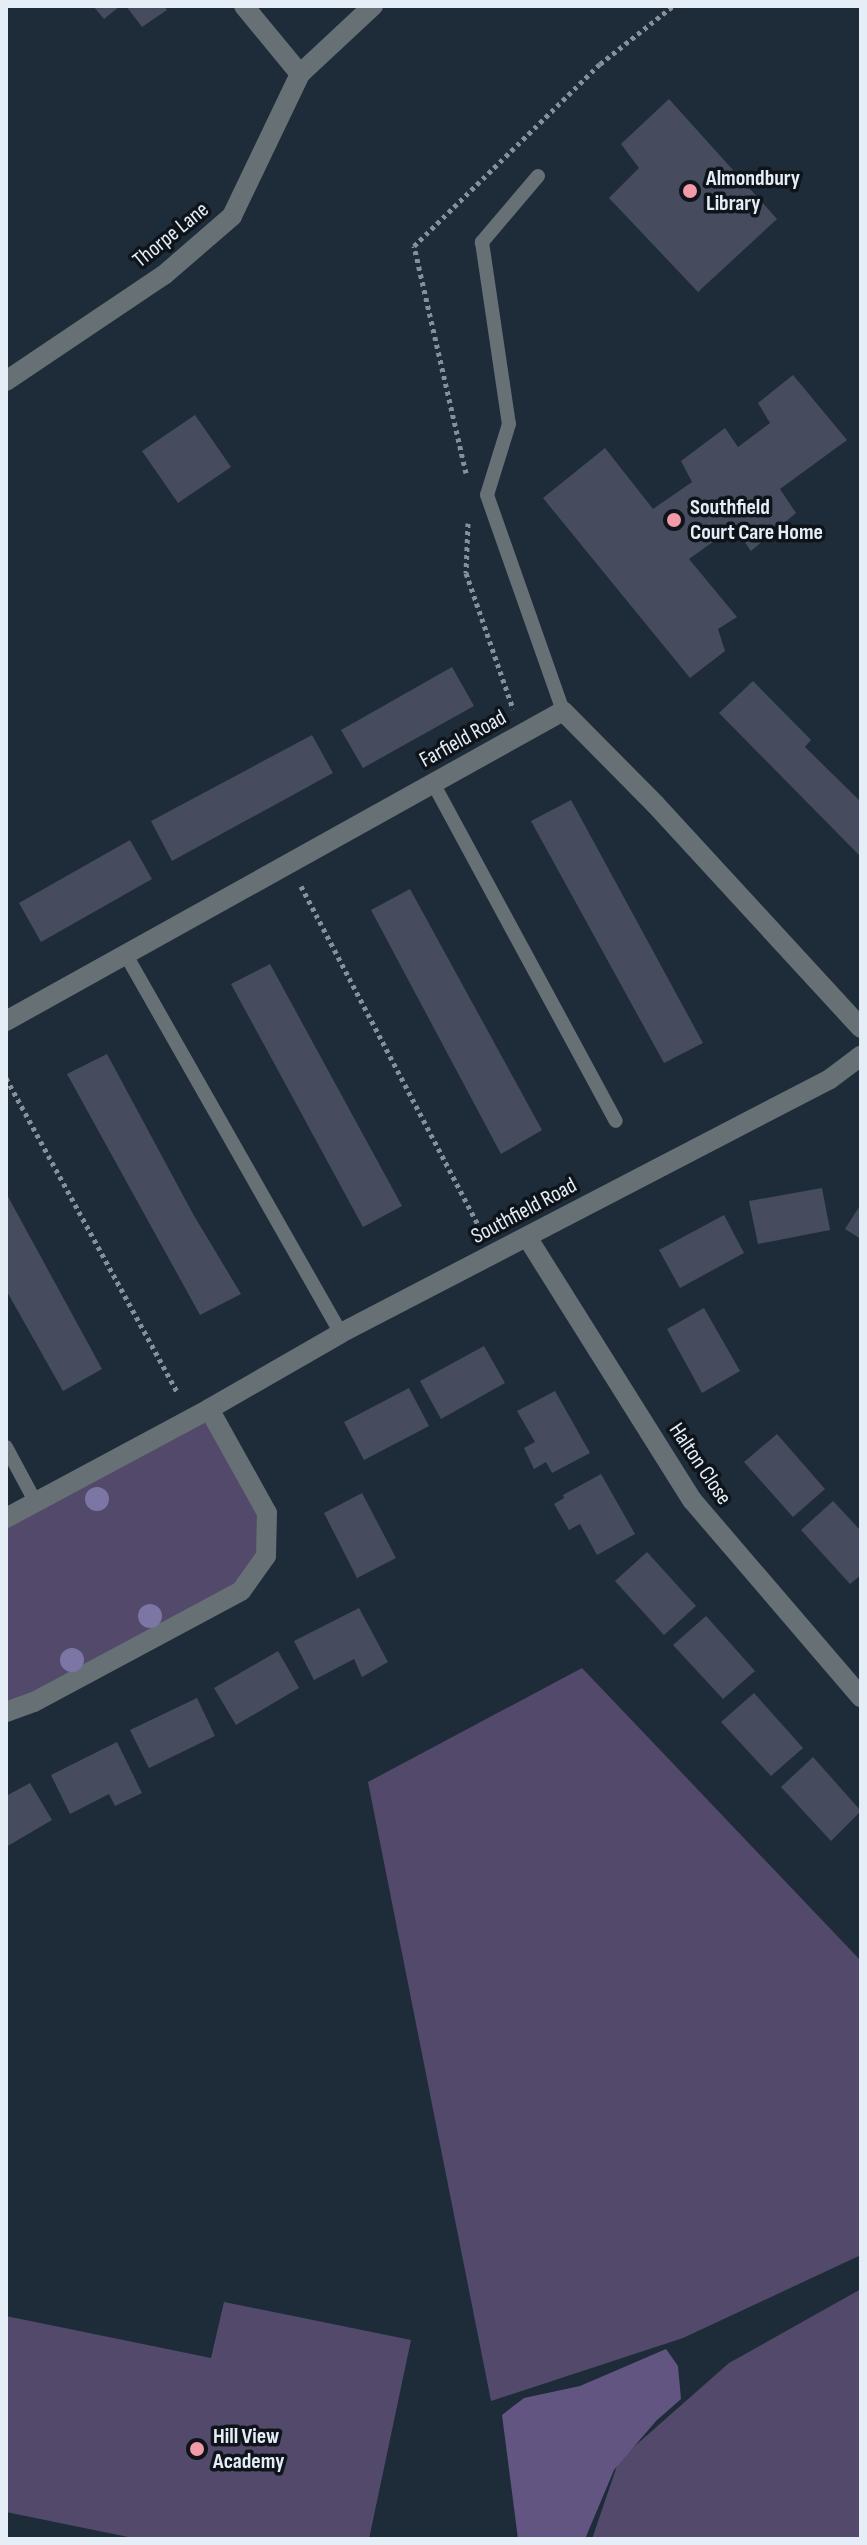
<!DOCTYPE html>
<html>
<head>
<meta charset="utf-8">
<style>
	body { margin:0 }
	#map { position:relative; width:867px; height:2545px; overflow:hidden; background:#1e2c3a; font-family:"Sofia Sans Condensed",sans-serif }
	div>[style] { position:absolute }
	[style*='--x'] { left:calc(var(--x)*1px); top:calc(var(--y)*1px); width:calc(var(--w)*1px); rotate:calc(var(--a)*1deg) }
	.green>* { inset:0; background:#53496a }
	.forest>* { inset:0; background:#625581 }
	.building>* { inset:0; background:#464b5e }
	.path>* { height:5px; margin-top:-2.5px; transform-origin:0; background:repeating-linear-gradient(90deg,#85909c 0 4px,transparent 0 8px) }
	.service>* { height:14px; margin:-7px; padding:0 7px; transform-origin:7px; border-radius:7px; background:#667075 }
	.minor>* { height:20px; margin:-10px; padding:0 10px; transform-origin:10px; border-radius:10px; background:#667075 }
	.trees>* { width:24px; height:24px; margin:-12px; border-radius:50%; background:#7c76a4 }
	.dots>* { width:22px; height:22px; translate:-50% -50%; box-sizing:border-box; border:4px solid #0e141a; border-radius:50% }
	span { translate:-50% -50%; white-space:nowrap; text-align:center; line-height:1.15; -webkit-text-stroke:7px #0e141a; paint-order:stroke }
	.poi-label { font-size:22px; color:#e5eef7; font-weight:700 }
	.left { translate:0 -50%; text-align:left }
	.street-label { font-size:22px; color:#e5eef7 }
	.frame { position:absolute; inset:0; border:8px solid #e5eef7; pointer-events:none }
</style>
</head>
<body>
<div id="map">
	<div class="green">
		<i style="clip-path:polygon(219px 1408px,267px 1513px,266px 1556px,241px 1590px,6px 1709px,6px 1518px)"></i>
		<i style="clip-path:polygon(582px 1668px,861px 1961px,861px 2255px,683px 2338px,491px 2401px,368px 1782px)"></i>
		<i style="clip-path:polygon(861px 2289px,861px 2539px,592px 2539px,619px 2460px,729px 2363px)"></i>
		<i style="clip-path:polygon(224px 2302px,411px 2340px,369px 2539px,138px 2539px,6px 2512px,6px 2316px,211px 2358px)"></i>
	</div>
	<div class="forest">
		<i style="clip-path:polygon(666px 2349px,678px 2366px,681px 2399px,656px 2421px,614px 2470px,585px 2539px,518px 2539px,502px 2415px,524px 2398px,580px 2386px)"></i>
	</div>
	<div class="building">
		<i style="clip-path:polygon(93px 6px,120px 6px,104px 19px)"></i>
		<i style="clip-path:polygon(126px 6px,164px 6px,167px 10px,142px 27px)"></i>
		<i style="clip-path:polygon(669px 99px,777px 219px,698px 292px,609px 198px,639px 168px,621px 144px)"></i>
		<i style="clip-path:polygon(793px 375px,847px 440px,780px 489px,796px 513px,751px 551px,734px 527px,689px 559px,737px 617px,718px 629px,725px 651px,690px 678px,543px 498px,605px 448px,653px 509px,692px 482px,681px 461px,725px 428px,738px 447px,770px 423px,758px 403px)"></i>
		<i style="clip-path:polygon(195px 415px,231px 467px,178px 503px,142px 451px)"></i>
		<i style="clip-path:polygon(452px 667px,474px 706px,363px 768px,341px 730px)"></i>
		<i style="clip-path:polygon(753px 681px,811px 740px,805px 747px,861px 802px,861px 857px,719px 713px)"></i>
		<i style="clip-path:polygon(312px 735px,333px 773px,172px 861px,151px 821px)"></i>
		<i style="clip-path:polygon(571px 800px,703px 1043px,664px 1063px,531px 821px)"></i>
		<i style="clip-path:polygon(130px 840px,152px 879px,41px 942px,19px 903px)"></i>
		<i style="clip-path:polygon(410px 889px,542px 1130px,501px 1154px,371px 910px)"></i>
		<i style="clip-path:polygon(270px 964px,402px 1206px,363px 1227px,231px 984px)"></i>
		<i style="clip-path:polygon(107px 1054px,193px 1214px,241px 1294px,200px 1315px,67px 1074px)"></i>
		<i style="clip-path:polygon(822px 1188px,830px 1230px,758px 1244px,749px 1201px)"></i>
		<i style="clip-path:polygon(6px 1193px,102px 1369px,63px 1391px,6px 1290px)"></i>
		<i style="clip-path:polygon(861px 1204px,861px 1239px,845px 1229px)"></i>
		<i style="clip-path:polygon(724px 1215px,744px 1253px,680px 1288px,659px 1250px)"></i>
		<i style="clip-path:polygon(704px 1308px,740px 1371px,702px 1393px,667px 1329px)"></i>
		<i style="clip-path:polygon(484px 1346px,505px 1383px,441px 1419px,420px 1381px)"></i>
		<i style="clip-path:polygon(409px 1388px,429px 1426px,364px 1460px,344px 1422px)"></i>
		<i style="clip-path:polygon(555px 1391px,590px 1453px,552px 1473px,546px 1462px,534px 1469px,524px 1448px,535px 1442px,517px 1411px)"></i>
		<i style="clip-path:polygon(777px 1434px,825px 1489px,793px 1517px,744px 1462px)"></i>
		<i style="clip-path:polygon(601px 1474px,635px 1534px,597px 1555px,580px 1524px,569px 1530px,554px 1504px,564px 1498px,563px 1495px)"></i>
		<i style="clip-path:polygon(362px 1493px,396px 1558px,357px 1578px,324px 1513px)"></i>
		<i style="clip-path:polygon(833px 1501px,861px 1531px,861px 1575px,850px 1584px,801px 1530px)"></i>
		<i style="clip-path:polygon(647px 1552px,696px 1606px,664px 1635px,615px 1581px)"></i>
		<i style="clip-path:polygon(359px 1608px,388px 1662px,362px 1677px,354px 1659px,314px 1680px,294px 1641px)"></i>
		<i style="clip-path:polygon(706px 1616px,755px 1671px,723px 1699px,673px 1645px)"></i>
		<i style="clip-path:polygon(278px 1651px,299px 1688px,236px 1725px,214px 1688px)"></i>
		<i style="clip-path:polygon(754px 1693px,803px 1748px,771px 1776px,721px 1722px)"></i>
		<i style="clip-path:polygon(197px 1698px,215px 1736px,149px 1768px,130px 1730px)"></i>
		<i style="clip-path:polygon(117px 1742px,142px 1793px,115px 1806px,109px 1794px,70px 1814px,51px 1775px)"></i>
		<i style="clip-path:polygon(813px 1757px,861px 1811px,831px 1841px,781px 1787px)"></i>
		<i style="clip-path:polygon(30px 1783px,52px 1820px,6px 1847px,6px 1796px)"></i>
	</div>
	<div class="path">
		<i style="--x:466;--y:473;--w:233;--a:-102.9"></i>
		<i style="--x:414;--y:246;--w:260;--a:-44.4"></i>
		<i style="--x:600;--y:64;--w:93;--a:-38.5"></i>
		<i style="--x:468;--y:523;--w:50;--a:92.3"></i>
		<i style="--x:466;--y:573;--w:144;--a:70.9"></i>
		<i style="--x:301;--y:886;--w:386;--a:62.4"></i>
		<i style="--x:6;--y:1078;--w:359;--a:61.4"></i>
	</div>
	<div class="service">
		<i style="--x:538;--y:176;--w:87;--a:130.3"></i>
		<i style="--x:482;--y:242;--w:184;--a:81.6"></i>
		<i style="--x:509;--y:424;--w:74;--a:107.2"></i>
		<i style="--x:487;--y:495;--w:229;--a:70.6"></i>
		<i style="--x:433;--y:783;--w:384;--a:61.6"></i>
		<i style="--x:126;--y:955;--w:435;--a:60.4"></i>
		<i style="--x:6;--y:1447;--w:61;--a:61.8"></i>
	</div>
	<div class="minor">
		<i style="--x:244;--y:6;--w:88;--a:50.5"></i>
		<i style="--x:6;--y:381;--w:190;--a:-33.9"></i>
		<i style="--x:164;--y:275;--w:90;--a:-40.9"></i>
		<i style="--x:232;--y:216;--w:157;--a:-64.4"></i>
		<i style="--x:300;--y:74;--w:100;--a:-43"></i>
		<i style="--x:6;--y:1021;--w:637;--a:-29.1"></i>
		<i style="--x:563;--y:711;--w:131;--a:45.3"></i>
		<i style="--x:655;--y:804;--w:304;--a:47.4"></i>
		<i style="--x:527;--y:1237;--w:310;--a:57.9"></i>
		<i style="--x:692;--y:1500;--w:260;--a:49.4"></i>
		<i style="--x:6;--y:1518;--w:230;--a:-28.2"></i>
		<i style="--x:209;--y:1409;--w:152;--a:-29.9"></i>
		<i style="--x:341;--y:1333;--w:551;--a:-27.45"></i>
		<i style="--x:830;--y:1079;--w:39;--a:-37"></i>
		<i style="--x:6;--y:1712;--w:30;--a:-20"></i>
		<i style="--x:34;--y:1702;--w:235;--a:-28.2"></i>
		<i style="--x:241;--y:1591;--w:43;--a:-54.5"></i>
		<i style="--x:266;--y:1556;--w:43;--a:-88.7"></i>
		<i style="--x:267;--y:1513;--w:119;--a:-119.1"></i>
	</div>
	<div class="trees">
		<i style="left:97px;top:1499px"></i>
		<i style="left:150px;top:1616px"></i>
		<i style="left:72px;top:1660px"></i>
	</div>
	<div class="dots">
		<i style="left:690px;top:191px;background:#f39aa9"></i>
		<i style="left:674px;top:520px;background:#f39aa9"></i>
		<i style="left:197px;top:2449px;background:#f39aa9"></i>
	</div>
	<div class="poi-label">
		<span class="left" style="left:706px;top:191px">Almondbury<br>Library</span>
		<span class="left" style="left:690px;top:520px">Southfield<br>Court Care Home</span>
		<span class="left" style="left:213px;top:2449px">Hill View<br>Academy</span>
	</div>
	<div class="street-label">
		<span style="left:171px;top:235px;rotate:-39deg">Thorpe Lane</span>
		<span style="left:463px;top:739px;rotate:-29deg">Farfield Road</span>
		<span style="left:524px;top:1211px;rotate:-28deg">Southfield Road</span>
		<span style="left:700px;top:1464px;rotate:56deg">Halton Close</span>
	</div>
	<div class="frame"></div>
</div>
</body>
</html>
